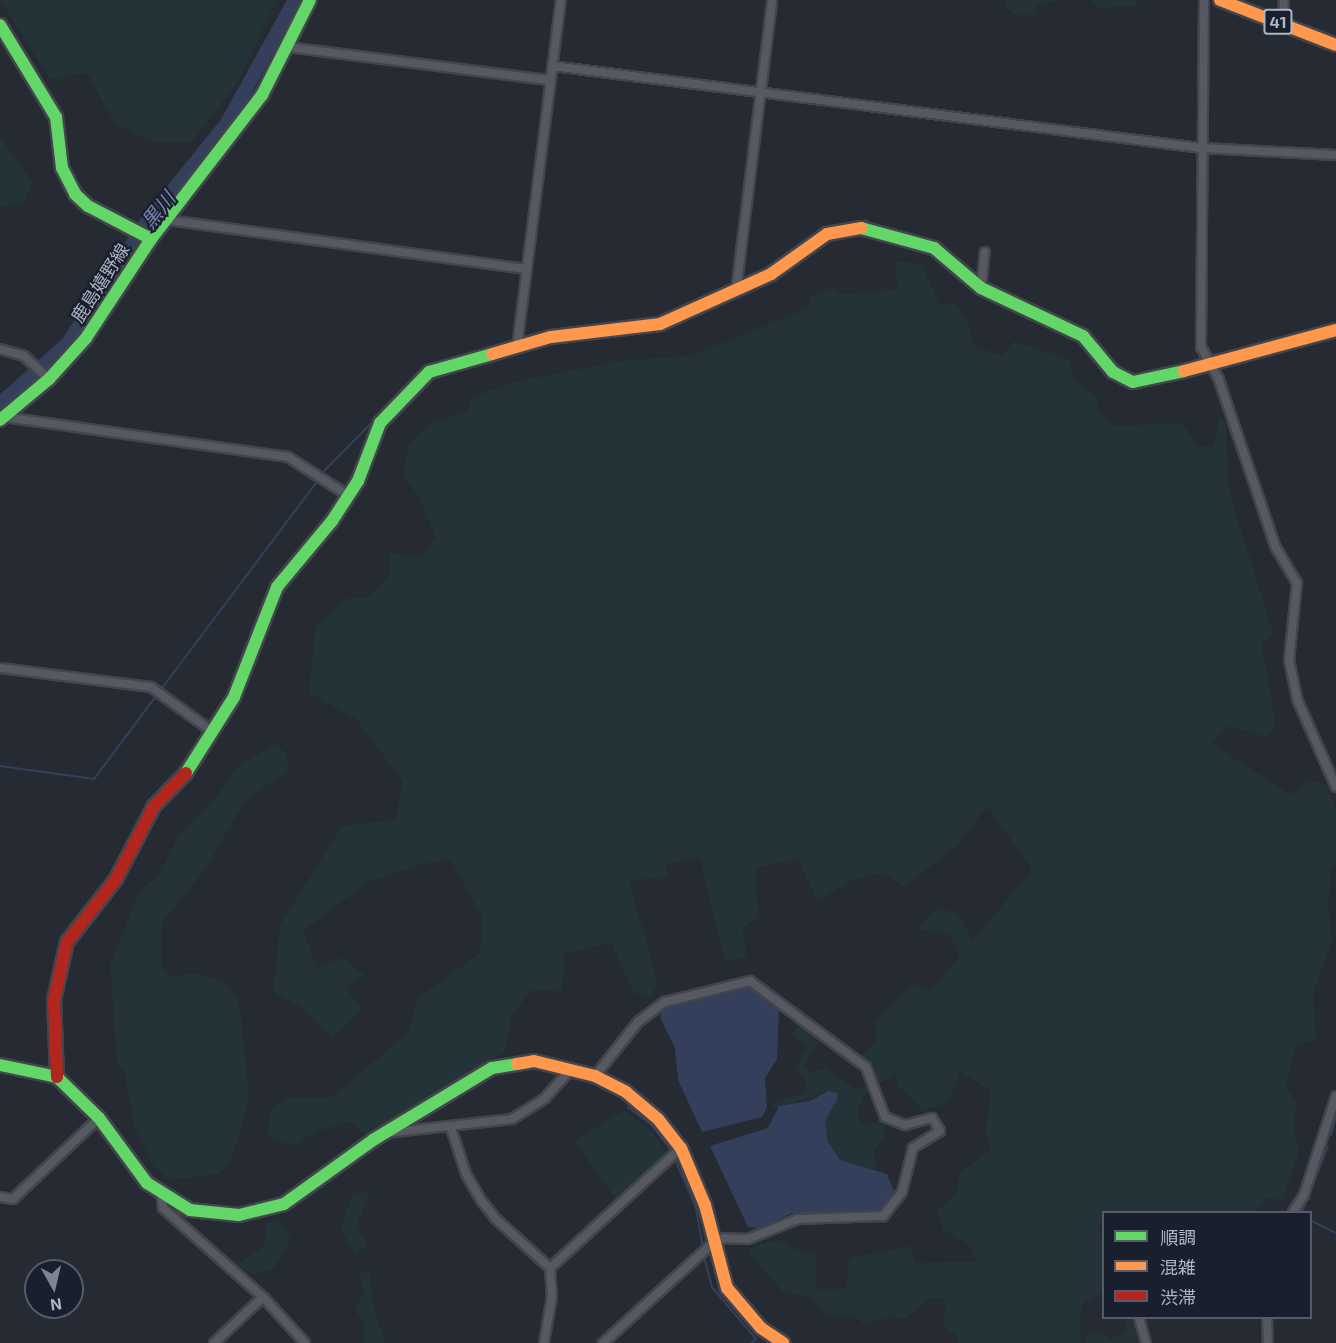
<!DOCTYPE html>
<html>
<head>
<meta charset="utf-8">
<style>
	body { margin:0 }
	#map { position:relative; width:1336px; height:1343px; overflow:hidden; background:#262a33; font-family:"Exo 2","Noto Sans JP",sans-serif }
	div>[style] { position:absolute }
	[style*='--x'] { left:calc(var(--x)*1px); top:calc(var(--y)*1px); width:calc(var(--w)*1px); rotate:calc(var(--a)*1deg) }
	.green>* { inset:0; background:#233338 }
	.water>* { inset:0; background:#333f5b }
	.stream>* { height:2px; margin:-1px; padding:0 1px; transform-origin:1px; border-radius:1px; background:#333f5b }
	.river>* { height:14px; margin:-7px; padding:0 7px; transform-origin:7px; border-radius:7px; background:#333f5b }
	.roads { filter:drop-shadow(2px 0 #42454c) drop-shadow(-2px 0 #42454c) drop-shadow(0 2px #42454c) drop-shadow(0 -2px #42454c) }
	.street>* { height:8px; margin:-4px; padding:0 4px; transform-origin:4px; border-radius:4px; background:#565961 }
	.fast>* { height:12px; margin:-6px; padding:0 6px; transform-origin:6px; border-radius:6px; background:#63d668 }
	.slow>* { height:12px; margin:-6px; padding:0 6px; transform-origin:6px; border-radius:6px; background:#ff974d }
	.jam>* { height:12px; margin:-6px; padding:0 6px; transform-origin:6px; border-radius:6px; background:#b3261e }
	span { translate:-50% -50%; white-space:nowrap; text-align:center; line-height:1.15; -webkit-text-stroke:4.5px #1a1f2d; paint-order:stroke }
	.shield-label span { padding:2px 4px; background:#1a1f2d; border:2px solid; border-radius:4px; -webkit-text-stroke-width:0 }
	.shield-label { font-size:16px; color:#afb5c5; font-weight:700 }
	.street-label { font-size:18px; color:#afb5c5 }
	.water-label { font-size:20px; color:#7687ad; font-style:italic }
	.legend { position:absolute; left:1102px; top:1211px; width:210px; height:108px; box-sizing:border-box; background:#1a1f2d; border:2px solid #565b6a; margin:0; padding:8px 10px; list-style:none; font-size:18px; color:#afb5c5 }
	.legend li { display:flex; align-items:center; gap:12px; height:30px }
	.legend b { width:30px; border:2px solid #565b6a }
	.north { position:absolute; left:24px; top:1259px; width:60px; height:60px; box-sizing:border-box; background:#1a1f2d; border:2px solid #565b6a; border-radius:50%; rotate:172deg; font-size:16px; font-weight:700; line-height:24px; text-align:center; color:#afb5c5 }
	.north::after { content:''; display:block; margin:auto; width:21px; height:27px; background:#7f8492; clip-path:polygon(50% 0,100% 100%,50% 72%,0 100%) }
</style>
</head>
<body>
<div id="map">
	<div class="green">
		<i style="clip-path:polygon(0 0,277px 0,239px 80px,192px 142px,154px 142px,116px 125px,87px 73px,50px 79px)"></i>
		<i style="clip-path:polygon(1004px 0,1059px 0,1035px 6px,1036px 15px,1017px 15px,1006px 8px)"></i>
		<i style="clip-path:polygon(1092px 0,1137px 0,1137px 6px,1098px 8px)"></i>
		<i style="clip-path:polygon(0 137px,33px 183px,23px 203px,0 207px)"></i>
		<i style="clip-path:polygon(894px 261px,922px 264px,939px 305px,955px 302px,968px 323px,973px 345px,1002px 356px,1014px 341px,1070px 361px,1075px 380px,1099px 399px,1096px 409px,1115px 426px,1182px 423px,1198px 446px,1212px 447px,1220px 418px,1226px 423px,1229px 492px,1273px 633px,1262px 645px,1276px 725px,1267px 737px,1227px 726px,1211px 743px,1292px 796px,1308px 780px,1327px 785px,1336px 808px,1336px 865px,1332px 867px,1328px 905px,1332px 941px,1313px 993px,1316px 1040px,1297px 1044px,1286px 1086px,1297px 1104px,1293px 1133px,1300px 1149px,1282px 1200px,1265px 1198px,1257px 1212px,1104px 1212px,1098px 1230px,1103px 1239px,1103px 1292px,1081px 1305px,1080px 1343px,959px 1343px,957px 1336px,944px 1327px,945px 1299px,930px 1298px,907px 1318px,886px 1316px,865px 1325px,856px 1317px,827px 1316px,813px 1299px,782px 1291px,748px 1252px,755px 1245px,784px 1240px,795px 1250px,816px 1253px,816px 1289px,846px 1289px,849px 1258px,910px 1246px,916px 1263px,976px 1261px,968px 1244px,943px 1230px,937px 1211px,956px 1193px,961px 1171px,991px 1150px,986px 1130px,991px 1091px,960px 1072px,948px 1103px,923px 1110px,899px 1087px,896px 1074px,877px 1084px,874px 1067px,860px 1058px,875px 1043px,876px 1020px,912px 985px,930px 992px,960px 955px,949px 934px,917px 929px,938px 906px,962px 918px,972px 941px,1032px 870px,987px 806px,959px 844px,904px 887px,883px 873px,857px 878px,817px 900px,798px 859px,755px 868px,758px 917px,743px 928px,746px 956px,725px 962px,700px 858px,665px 864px,670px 876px,629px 881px,658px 984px,649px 998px,633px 992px,611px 943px,565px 953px,562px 989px,532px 990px,512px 1015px,504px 1053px,364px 1134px,351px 1121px,318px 1131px,292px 1146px,267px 1135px,271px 1109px,288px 1098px,333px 1097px,408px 1032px,418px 998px,480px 953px,482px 917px,450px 859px,422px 864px,366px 883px,303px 931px,317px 968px,343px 957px,365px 976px,344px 987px,363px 1009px,332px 1038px,302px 1007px,273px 992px,280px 925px,342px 826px,395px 820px,403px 782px,355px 718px,309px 693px,316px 626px,348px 598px,368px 598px,389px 577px,390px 553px,421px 558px,436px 537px,417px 494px,403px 477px,408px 446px,426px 426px,470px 409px,469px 398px,514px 382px,620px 361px,694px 355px,808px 308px,809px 297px,834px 288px,840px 294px,899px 290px)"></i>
		<i style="clip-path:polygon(275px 745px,285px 752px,289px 770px,246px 799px,204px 871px,161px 924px,161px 964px,168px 977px,195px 973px,225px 982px,239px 1000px,249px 1099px,232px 1159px,219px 1174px,172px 1180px,154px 1167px,135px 1129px,124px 1070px,117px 1063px,110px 964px,140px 890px,158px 877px,179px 835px,211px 804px,238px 766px)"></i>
		<i style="clip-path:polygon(800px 1024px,820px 1042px,804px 1064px,810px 1073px,826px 1068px,855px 1089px,869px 1087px,858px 1110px,860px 1125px,884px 1120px,885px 1137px,874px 1150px,877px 1169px,864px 1171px,840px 1160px,828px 1142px,825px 1121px,838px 1098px,828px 1091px,776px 1109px,771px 1104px,804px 1093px,806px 1083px,795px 1067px,808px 1048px,791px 1034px)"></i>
		<i style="clip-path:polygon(624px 1110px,652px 1131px,669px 1156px,617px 1200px,574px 1141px)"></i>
		<i style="clip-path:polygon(371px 1189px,356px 1227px,368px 1244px,356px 1255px,341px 1229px,353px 1194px)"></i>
		<i style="clip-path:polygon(279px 1220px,291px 1239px,274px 1268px,251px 1275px,237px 1264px,264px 1246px,267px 1223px)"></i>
		<i style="clip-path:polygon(370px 1271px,373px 1308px,386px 1343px,364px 1343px,364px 1324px,355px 1310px,364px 1291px,359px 1272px)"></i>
		<i style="clip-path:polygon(1123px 1318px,1134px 1318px,1142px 1343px,1087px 1343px,1084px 1336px,1102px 1330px,1110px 1339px,1127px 1331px)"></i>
	</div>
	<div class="water">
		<i style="clip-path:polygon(744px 987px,756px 989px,779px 1008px,777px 1059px,765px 1078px,767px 1107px,762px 1117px,702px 1132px,678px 1080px,675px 1048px,660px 1017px,663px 1010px,679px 1001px)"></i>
		<i style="clip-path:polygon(828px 1091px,837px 1093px,838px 1098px,825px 1121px,828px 1142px,840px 1160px,887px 1174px,895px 1193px,889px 1204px,872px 1214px,792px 1213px,760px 1228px,748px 1227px,710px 1146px,768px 1128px,779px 1106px,810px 1101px)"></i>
	</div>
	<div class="stream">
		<i style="--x:806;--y:242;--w:22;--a:-39"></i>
		<i style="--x:823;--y:228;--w:45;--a:-10.3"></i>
		<i style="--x:577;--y:328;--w:64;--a:-7.2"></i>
		<i style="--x:432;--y:365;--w:45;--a:-15.6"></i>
		<i style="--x:324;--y:471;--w:142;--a:-45.3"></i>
		<i style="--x:162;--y:688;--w:260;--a:-53.1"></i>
		<i style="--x:0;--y:766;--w:95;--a:7.9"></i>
		<i style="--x:94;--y:779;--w:104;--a:-53.2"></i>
		<i style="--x:628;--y:1107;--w:31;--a:38"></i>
		<i style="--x:652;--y:1126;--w:33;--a:52"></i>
		<i style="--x:1331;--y:1135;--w:18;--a:-74"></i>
		<i style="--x:674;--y:1157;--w:56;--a:66.7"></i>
		<i style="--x:696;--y:1208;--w:41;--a:80.1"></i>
		<i style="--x:1302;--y:1212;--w:71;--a:-68.5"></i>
		<i style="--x:1310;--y:1220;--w:29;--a:27"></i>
		<i style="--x:704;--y:1257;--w:31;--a:75"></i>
		<i style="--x:712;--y:1287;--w:68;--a:49.8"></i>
		<i style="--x:756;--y:1339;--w:6;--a:141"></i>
	</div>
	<div class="river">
		<i style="--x:0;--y:404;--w:91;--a:-41.9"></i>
		<i style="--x:68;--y:343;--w:140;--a:-57"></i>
		<i style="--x:144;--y:226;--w:132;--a:-51.1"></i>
		<i style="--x:227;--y:123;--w:141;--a:-61.1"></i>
	</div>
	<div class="roads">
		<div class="street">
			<i style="--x:1204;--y:0;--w:347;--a:90.5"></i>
			<i style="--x:1201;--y:347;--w:38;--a:61"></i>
			<i style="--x:1219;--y:380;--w:177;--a:71.3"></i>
			<i style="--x:1276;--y:548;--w:41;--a:59"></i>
			<i style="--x:1297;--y:583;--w:77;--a:95.9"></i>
			<i style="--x:1289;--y:660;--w:40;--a:78"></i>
			<i style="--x:1297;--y:699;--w:96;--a:66.1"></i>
			<i style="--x:1283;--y:24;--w:24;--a:-88"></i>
			<i style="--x:287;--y:47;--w:265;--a:7.2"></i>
			<i style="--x:552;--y:66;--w:654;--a:7.2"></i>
			<i style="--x:1201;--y:148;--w:135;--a:3"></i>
			<i style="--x:168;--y:220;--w:361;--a:7.8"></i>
			<i style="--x:981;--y:288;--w:36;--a:-84"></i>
			<i style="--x:736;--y:291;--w:293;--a:-82.9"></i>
			<i style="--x:517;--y:347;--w:350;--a:-82.8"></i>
			<i style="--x:0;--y:349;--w:25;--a:16"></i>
			<i style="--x:24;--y:356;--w:34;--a:43"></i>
			<i style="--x:4;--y:417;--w:287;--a:8"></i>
			<i style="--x:288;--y:457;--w:72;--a:32.6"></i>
			<i style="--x:0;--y:668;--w:152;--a:7.2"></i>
			<i style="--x:151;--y:687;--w:77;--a:36"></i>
			<i style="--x:595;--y:1076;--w:69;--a:-51.5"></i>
			<i style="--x:638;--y:1022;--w:34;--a:-37"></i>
			<i style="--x:665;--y:1002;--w:88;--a:-13.9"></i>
			<i style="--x:750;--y:981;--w:144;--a:36.6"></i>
			<i style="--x:866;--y:1067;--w:53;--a:69.2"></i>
			<i style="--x:885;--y:1117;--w:22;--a:22"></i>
			<i style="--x:905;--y:1125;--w:28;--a:-15"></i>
			<i style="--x:932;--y:1118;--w:15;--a:58"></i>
			<i style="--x:940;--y:1131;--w:32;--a:148"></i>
			<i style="--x:913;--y:1148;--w:45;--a:104"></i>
			<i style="--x:902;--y:1192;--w:31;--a:128"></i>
			<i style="--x:883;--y:1216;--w:85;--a:178"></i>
			<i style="--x:798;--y:1219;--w:54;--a:158.2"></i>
			<i style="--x:748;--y:1239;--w:23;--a:-178"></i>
			<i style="--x:725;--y:1238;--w:13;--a:157"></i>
			<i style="--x:713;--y:1243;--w:149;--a:137.7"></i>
			<i style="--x:451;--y:1128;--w:48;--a:71.9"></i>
			<i style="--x:466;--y:1174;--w:30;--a:60"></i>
			<i style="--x:481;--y:1200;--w:24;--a:52"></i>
			<i style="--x:496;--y:1219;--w:73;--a:42.2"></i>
			<i style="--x:550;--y:1268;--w:28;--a:86"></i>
			<i style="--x:552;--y:1296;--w:48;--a:99.7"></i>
			<i style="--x:385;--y:1133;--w:128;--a:-6.3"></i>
			<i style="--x:512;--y:1119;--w:39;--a:-32"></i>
			<i style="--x:545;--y:1098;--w:39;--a:-48"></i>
			<i style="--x:161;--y:1193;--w:15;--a:82"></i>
			<i style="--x:163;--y:1208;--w:134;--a:41.7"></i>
			<i style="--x:263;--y:1297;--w:62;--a:47.6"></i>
			<i style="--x:0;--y:1197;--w:13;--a:9"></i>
			<i style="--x:13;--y:1199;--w:118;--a:-43.3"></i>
			<i style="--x:1293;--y:1212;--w:20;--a:-57"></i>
			<i style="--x:1304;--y:1195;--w:104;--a:-72.1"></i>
			<i style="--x:550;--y:1268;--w:178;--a:-42.5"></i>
			<i style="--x:1139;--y:1318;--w:26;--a:74"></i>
			<i style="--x:1267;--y:1318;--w:25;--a:88"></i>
			<i style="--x:214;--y:1343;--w:67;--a:-43.2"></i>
		</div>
		<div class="fast">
			<i style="--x:0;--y:25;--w:108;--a:58.7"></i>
			<i style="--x:56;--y:117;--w:51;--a:83.3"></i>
			<i style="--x:62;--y:168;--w:29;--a:63"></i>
			<i style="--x:75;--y:194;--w:18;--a:43"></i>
			<i style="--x:88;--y:206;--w:71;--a:27.6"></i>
			<i style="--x:861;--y:228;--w:76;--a:15.3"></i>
			<i style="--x:934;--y:248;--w:62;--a:40.4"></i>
			<i style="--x:981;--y:288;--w:113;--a:25.2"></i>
			<i style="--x:1083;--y:336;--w:47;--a:50.2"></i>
			<i style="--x:1113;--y:372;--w:22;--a:27"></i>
			<i style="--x:1133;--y:382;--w:52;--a:-12.2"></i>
			<i style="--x:0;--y:420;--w:64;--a:-39.9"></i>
			<i style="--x:49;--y:379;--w:55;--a:-47.9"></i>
			<i style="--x:86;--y:338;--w:118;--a:-56.7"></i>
			<i style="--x:151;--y:239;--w:182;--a:-52.4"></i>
			<i style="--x:262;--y:95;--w:106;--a:-63.2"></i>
			<i style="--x:186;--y:773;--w:90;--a:-57.7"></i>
			<i style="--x:234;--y:697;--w:118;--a:-68.6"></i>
			<i style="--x:277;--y:587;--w:86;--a:-50.2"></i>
			<i style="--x:332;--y:521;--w:48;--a:-57"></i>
			<i style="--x:358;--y:481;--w:62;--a:-69.2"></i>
			<i style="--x:380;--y:423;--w:71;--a:-46.1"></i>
			<i style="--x:429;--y:372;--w:66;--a:-15.9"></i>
			<i style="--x:0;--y:1065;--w:58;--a:11.9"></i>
			<i style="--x:57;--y:1077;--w:59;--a:44.3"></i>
			<i style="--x:99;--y:1118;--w:81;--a:53.6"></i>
			<i style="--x:147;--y:1183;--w:51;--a:32.1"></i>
			<i style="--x:190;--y:1210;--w:49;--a:5.8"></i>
			<i style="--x:239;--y:1215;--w:46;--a:-13.7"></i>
			<i style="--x:284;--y:1204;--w:110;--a:-35.7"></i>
			<i style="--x:373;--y:1140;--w:139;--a:-31.2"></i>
			<i style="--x:492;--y:1068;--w:25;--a:-9"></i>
		</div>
		<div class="slow">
			<i style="--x:1220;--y:0;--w:124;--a:21.2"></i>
			<i style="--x:492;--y:354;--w:61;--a:-16.1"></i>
			<i style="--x:551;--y:337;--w:110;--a:-6.8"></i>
			<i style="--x:660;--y:324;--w:122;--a:-24.2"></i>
			<i style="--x:771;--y:274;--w:69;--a:-35.5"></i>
			<i style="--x:827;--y:234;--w:35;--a:-10"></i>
			<i style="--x:1184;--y:371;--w:157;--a:-15.1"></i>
			<i style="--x:517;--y:1064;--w:17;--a:-10"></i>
			<i style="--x:534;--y:1061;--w:63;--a:13.8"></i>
			<i style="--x:595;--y:1076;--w:35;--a:27"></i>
			<i style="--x:626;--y:1092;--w:42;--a:40.2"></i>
			<i style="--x:658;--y:1119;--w:37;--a:52"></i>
			<i style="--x:681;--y:1148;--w:62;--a:67.2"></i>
			<i style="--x:705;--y:1205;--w:86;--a:75.2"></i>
			<i style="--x:727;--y:1288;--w:52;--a:49.6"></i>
			<i style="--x:761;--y:1328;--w:27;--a:34"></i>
		</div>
		<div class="jam">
			<i style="--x:57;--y:1077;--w:77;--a:-92.2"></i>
			<i style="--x:54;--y:1000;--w:59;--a:-77.4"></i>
			<i style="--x:67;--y:942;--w:80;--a:-52.1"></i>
			<i style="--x:116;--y:879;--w:82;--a:-62.5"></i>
			<i style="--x:154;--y:806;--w:46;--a:-45.9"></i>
		</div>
	</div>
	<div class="shield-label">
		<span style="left:1278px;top:22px">41</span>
	</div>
	<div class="street-label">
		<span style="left:100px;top:283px;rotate:-57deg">鹿島嬉野線</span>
	</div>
	<div class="water-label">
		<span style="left:158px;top:210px;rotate:-52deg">黒川</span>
	</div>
	<ul class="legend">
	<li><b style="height:8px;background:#63d668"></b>順調</li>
	<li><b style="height:8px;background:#ff974d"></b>混雑</li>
	<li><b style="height:8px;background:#b3261e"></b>渋滞</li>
	</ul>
	<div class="north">N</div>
</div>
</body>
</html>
